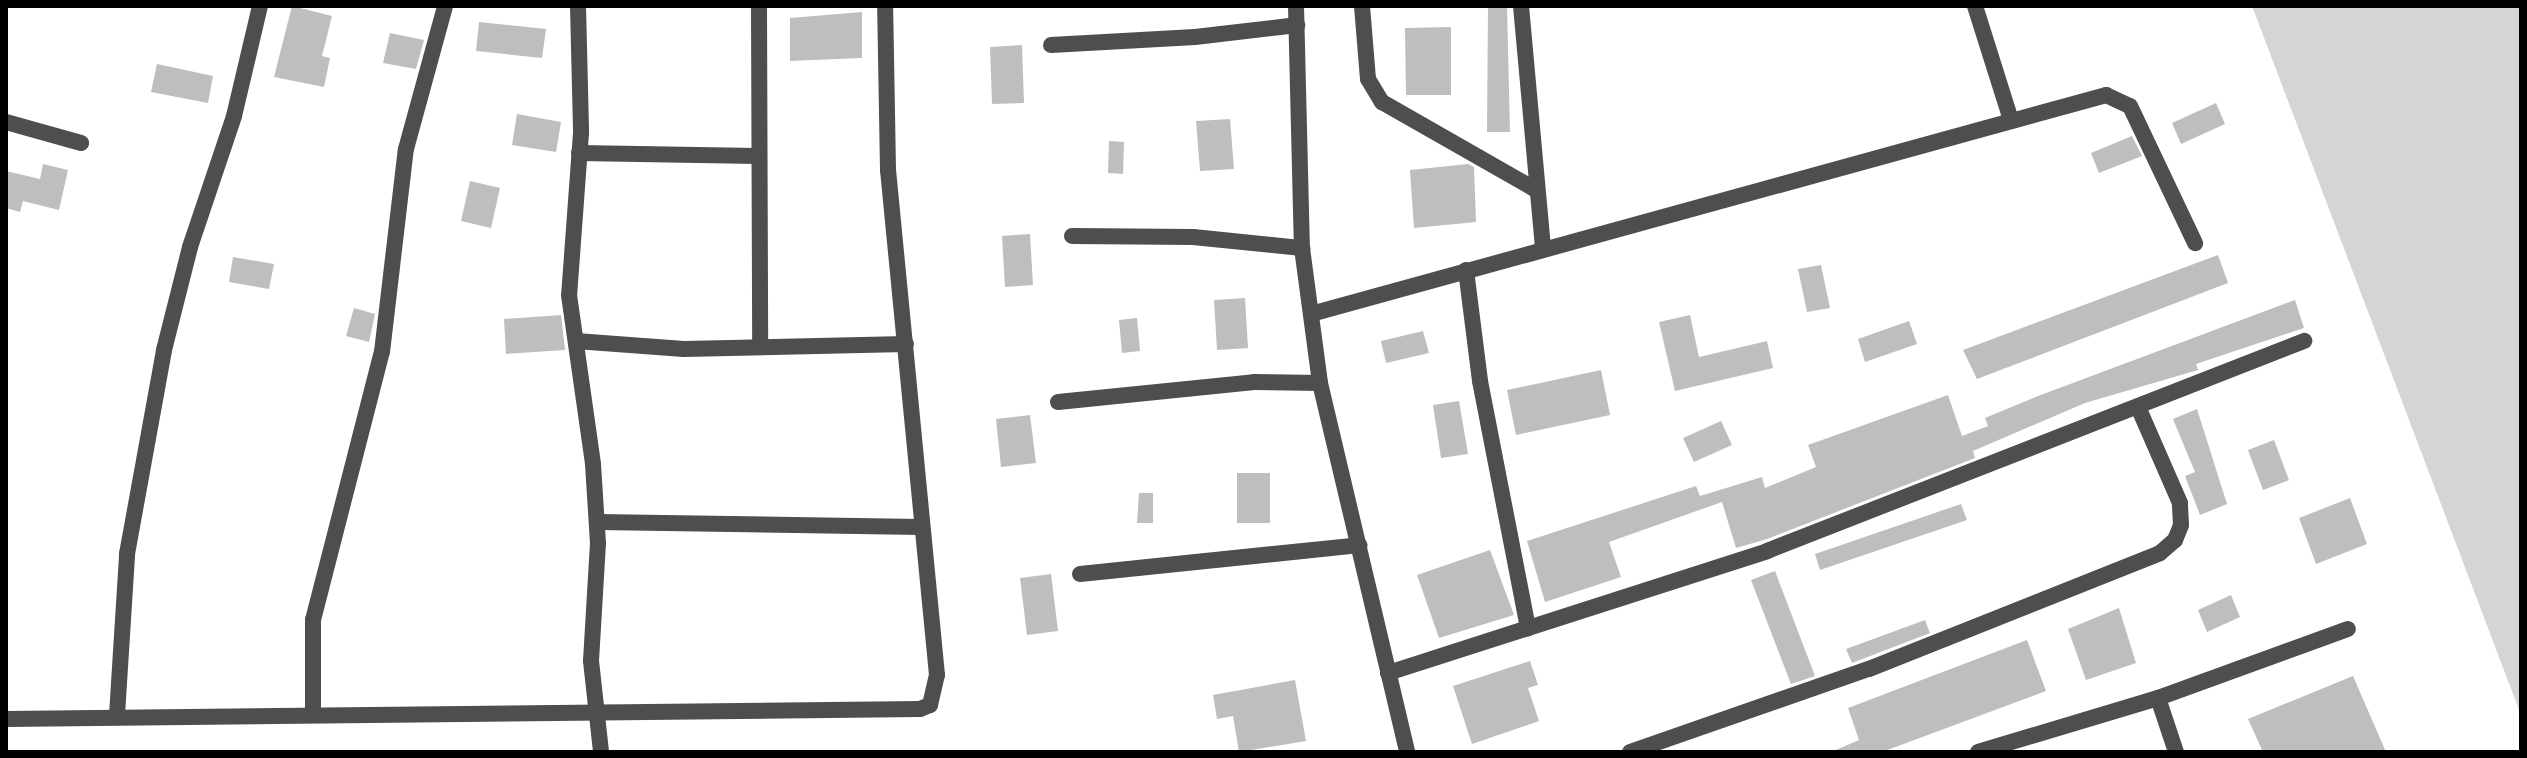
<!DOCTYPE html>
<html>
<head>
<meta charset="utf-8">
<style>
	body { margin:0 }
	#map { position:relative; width:2527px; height:758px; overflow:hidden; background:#fff; font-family:"Source Sans 3",sans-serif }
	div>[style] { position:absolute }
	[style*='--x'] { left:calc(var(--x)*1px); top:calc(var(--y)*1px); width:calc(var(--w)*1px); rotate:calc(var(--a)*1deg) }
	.green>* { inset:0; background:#d5d5d5 }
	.building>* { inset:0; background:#bebebe }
	.street>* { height:16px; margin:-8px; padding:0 8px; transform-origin:8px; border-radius:8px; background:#4e4e4e }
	span { translate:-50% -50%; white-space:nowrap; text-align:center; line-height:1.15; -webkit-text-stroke:6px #fff; paint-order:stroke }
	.frame { position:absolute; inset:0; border:8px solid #000; pointer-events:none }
</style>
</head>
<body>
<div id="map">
	<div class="green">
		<i style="clip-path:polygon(2252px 6px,2521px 6px,2521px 715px)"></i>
	</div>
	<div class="building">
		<i style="clip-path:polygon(292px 6px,332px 16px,322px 56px,330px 58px,324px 87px,274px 77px)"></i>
		<i style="clip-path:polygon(1488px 6px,1507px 6px,1510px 132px,1487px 132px)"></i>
		<i style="clip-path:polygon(862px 12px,862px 58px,790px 61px,790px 18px)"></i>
		<i style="clip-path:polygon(479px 22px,546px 29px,542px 58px,476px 51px)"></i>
		<i style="clip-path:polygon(1451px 27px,1451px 95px,1406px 95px,1405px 28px)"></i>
		<i style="clip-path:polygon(390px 33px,424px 40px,416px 69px,383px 63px)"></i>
		<i style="clip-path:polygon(1022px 45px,1024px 103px,992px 104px,990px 47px)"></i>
		<i style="clip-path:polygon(157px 64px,213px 76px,208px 103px,151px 92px)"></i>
		<i style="clip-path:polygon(2216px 103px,2225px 124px,2181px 144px,2172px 123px)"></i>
		<i style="clip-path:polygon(517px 114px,561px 122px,556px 152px,512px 145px)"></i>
		<i style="clip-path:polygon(1230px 119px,1234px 169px,1200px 171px,1196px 121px)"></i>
		<i style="clip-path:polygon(2132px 136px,2142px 156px,2099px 173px,2091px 153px)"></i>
		<i style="clip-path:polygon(1109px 141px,1124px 142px,1123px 174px,1108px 173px)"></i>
		<i style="clip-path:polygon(43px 164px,68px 170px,59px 210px,23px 201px,20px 212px,6px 208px,6px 171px,40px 179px)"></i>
		<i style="clip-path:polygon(1468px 164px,1474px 167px,1476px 222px,1414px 228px,1410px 170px)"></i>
		<i style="clip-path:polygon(470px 181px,500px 188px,491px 228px,461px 221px)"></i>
		<i style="clip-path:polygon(1030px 234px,1033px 285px,1005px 287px,1002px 236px)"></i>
		<i style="clip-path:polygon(2218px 255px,2228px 283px,1977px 379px,1963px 350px)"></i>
		<i style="clip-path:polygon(233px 257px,274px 264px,269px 289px,229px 282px)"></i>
		<i style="clip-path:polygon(1821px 265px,1830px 308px,1807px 312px,1798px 269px)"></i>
		<i style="clip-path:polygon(1245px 298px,1248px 348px,1217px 350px,1214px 300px)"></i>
		<i style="clip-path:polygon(2295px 300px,2304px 328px,2196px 364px,2198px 370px,2085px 403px,1973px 451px,1975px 458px,1767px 539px,1736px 548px,1722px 502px,1609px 542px,1621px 577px,1545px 602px,1527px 541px,1696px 486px,1700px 496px,1762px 477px,1765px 488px,1816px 467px,1808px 445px,1948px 395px,1962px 436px,1988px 426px,1985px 418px,2038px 396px)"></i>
		<i style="clip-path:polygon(354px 308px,375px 314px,369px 342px,346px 336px)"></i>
		<i style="clip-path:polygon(561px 315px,565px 350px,506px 354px,504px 319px)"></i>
		<i style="clip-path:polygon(1690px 315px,1699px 357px,1767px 341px,1773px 368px,1675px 391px,1659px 322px)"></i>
		<i style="clip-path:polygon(1137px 318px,1140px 351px,1122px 353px,1119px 320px)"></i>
		<i style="clip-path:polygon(1909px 321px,1917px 344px,1865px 362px,1858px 339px)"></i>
		<i style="clip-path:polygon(1423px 331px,1429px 353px,1386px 363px,1381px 341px)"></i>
		<i style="clip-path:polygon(1601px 370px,1610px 415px,1516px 435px,1507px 390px)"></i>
		<i style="clip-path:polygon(1459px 401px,1468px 454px,1441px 458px,1433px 405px)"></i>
		<i style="clip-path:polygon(2197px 409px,2227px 504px,2200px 515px,2185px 476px,2195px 472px,2173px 419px)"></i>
		<i style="clip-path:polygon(1030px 415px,1036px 463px,1001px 467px,996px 419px)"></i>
		<i style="clip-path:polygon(1721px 421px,1732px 445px,1694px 462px,1683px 438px)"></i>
		<i style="clip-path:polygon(2274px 440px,2289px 480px,2263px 490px,2248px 450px)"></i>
		<i style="clip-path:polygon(1237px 473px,1270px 473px,1270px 523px,1237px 523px)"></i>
		<i style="clip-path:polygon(1139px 493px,1153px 493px,1153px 523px,1137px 523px)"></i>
		<i style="clip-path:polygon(2350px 498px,2367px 544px,2316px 564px,2299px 518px)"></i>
		<i style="clip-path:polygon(1961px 504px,1967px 520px,1820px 570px,1815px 554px)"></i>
		<i style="clip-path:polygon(1490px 550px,1514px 615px,1439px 638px,1417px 575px)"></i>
		<i style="clip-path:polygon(1775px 571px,1815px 676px,1791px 684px,1751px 580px)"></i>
		<i style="clip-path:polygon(1051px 574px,1058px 631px,1027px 635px,1020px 578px)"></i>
		<i style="clip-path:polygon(2231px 595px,2240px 617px,2207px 632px,2198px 610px)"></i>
		<i style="clip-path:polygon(2119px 608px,2136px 663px,2086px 680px,2068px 629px)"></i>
		<i style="clip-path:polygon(1925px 620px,1930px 633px,1852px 663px,1846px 649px)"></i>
		<i style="clip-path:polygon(2027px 640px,2046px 691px,1882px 752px,1831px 752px,1859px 740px,1848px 708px)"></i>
		<i style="clip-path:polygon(1530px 661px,1538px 685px,1528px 688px,1539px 721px,1472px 744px,1453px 686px)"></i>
		<i style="clip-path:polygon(2353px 676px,2386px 752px,2263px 752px,2248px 719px)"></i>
		<i style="clip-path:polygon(1295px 680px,1306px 741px,1239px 752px,1233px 716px,1217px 719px,1213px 695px)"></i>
	</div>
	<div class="street">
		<i style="--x:578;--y:6;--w:127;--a:88.6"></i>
		<i style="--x:581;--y:133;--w:162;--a:94.2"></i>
		<i style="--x:569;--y:295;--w:171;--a:81.9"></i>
		<i style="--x:593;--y:464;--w:79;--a:86.4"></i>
		<i style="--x:598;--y:543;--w:118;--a:93.4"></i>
		<i style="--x:591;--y:661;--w:92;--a:83.7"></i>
		<i style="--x:759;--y:6;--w:339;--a:89.8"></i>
		<i style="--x:1296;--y:6;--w:242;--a:88.6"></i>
		<i style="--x:1302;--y:248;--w:136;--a:82.4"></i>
		<i style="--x:1320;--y:383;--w:379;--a:76.7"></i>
		<i style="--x:1362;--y:6;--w:73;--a:85.3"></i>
		<i style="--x:1368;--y:79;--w:27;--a:59"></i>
		<i style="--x:1382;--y:102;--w:177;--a:29.7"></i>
		<i style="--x:1521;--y:6;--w:243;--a:84.8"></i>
		<i style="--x:1975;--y:6;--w:120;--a:72.5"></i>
		<i style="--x:1051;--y:45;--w:144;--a:-3.2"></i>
		<i style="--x:1195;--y:37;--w:103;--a:-6.7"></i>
		<i style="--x:6;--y:122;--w:78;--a:15.6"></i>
		<i style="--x:579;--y:153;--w:178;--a:1"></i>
		<i style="--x:1072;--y:236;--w:121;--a:0.5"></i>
		<i style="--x:1193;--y:237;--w:110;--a:5.8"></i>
		<i style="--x:1466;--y:270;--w:112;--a:82.8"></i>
		<i style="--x:1480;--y:381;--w:252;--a:79"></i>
		<i style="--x:1311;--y:314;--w:825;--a:-15.4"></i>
		<i style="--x:2106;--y:95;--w:26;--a:25"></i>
		<i style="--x:2130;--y:106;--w:152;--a:64.6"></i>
		<i style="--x:576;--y:341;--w:108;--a:4.2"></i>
		<i style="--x:684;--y:349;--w:222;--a:-1.3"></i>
		<i style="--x:1058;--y:402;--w:197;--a:-5.8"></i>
		<i style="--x:1254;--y:382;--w:66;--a:0.9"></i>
		<i style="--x:597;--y:522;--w:324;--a:0.9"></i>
		<i style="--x:1080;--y:574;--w:281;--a:-5.9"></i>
		<i style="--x:1388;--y:673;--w:398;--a:-17.8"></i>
		<i style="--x:1767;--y:551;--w:577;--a:-21.36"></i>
		<i style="--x:2158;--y:698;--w:57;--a:71.6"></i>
		<i style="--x:313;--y:713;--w:93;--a:-90"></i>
		<i style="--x:313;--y:620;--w:277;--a:-75.6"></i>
		<i style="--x:382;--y:352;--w:204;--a:-83.3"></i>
		<i style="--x:406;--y:149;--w:148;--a:-74.7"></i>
		<i style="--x:117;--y:715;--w:161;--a:-86.4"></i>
		<i style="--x:127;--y:554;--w:207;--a:-79.7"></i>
		<i style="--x:164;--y:350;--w:106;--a:-75.8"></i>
		<i style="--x:190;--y:247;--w:138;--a:-71.4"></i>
		<i style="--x:234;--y:116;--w:113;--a:-76.7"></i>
		<i style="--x:6;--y:719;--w:914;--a:-0.63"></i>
		<i style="--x:920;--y:709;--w:11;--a:-22"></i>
		<i style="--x:930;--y:705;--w:31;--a:-77"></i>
		<i style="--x:937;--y:675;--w:507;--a:-95.54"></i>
		<i style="--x:888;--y:170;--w:164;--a:-91"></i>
		<i style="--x:1630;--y:752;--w:253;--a:-19.2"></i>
		<i style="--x:1869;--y:669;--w:313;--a:-21.7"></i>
		<i style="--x:2160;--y:553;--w:20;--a:-41"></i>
		<i style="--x:2175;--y:540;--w:16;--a:-68"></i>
		<i style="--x:2181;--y:525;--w:22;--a:-93"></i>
		<i style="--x:2180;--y:503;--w:105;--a:-113.6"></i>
		<i style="--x:1978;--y:752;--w:188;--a:-16.7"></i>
		<i style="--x:2158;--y:698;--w:202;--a:-20"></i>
	</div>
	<div class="frame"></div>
</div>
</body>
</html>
